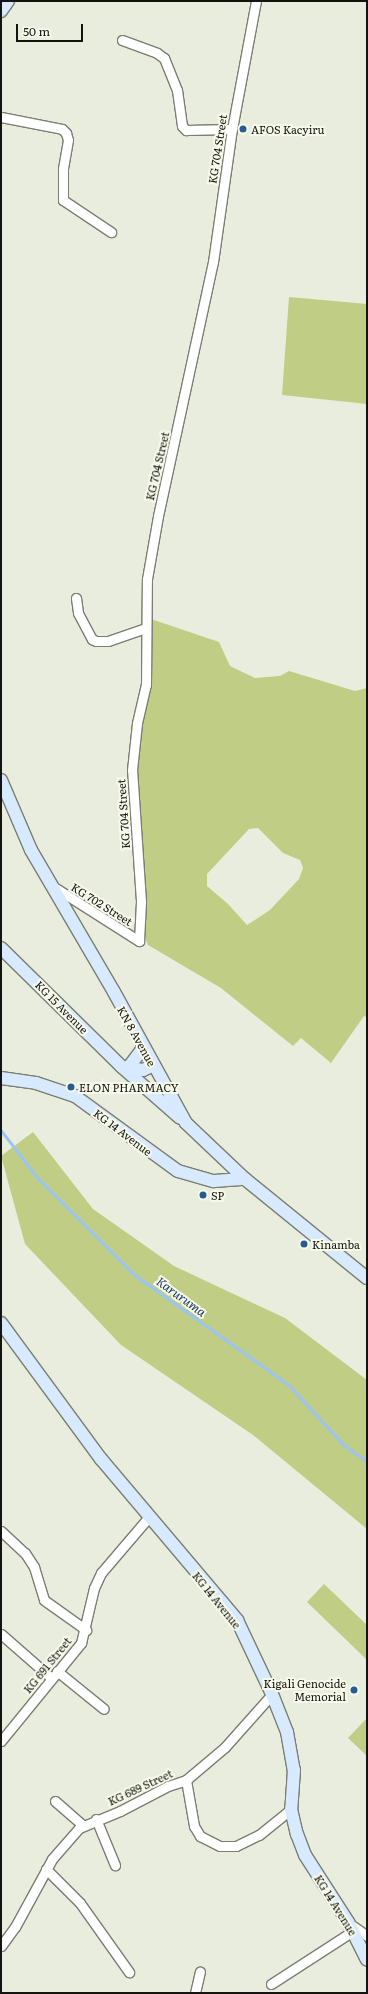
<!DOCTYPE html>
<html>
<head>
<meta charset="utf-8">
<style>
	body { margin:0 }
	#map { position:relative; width:368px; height:1994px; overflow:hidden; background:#e9edde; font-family:Literata,serif }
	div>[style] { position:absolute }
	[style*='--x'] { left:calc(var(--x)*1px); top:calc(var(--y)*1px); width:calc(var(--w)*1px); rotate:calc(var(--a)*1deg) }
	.green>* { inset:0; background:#c0cd85 }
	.stream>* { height:2.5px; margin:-1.25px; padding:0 1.25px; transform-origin:1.25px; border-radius:1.25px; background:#9bc4f3 }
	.roads { filter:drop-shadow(1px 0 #7b7e71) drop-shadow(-1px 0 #7b7e71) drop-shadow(0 1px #7b7e71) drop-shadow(0 -1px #7b7e71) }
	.street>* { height:9px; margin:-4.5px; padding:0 4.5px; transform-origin:4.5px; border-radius:4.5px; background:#fff }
	.secondary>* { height:12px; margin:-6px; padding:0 6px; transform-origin:6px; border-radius:6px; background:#d8eaff }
	.dots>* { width:11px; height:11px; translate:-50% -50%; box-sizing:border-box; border:2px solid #f7faeb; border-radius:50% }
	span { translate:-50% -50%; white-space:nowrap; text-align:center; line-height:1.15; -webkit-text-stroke:4px #f7faeb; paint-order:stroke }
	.poi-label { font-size:11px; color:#13140f }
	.left { translate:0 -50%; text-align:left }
	.right { translate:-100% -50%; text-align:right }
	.street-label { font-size:11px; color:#13140f }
	.water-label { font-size:12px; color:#103359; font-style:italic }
	.frame { position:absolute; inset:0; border:2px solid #13140f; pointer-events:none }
	.scale { position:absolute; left:16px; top:24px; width:67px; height:18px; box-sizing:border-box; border:2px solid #13140f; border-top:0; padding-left:5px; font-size:12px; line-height:14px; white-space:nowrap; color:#13140f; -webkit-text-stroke:3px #f7faeb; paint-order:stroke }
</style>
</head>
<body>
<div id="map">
	<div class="green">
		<i style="clip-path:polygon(289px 297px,367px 304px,367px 404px,282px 395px)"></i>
		<i style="clip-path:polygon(evenodd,148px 618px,219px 642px,230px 666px,255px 678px,280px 676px,289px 671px,355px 691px,367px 688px,367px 1017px,364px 1016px,331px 1063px,301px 1038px,293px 1046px,221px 988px,148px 945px,145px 937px,128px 784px,132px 745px,149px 680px,148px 618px,258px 828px,283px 853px,300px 860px,303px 868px,299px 879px,270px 910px,247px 925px,228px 904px,207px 886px,207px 874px,249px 829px,258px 828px)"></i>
		<i style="clip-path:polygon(33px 1132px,93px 1209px,174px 1266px,285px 1318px,367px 1380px,367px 1529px,253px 1435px,121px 1345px,25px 1244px,1px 1156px)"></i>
		<i style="clip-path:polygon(324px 1584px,367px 1625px,367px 1660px,307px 1602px)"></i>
		<i style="clip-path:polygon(367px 1718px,367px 1756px,348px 1738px)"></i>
	</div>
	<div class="stream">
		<i style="--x:1;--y:1130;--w:61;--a:52.4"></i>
		<i style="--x:38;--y:1178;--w:137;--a:45"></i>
		<i style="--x:135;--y:1275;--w:188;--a:35.5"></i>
		<i style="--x:288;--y:1384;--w:83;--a:47.4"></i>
		<i style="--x:344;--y:1445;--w:28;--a:35"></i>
	</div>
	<div class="roads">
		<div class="street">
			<i style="--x:122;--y:40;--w:37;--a:20"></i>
			<i style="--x:157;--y:53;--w:9;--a:36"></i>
			<i style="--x:164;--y:58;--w:35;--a:68"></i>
			<i style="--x:177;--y:90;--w:36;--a:82"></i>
			<i style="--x:182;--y:126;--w:6;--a:45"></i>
			<i style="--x:186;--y:130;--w:46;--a:-1.2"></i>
			<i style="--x:1;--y:117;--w:62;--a:11.1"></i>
			<i style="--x:62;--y:129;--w:6;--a:45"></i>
			<i style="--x:66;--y:133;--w:7;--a:74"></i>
			<i style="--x:68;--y:140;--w:29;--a:100"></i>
			<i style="--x:63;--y:169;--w:31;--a:90"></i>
			<i style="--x:63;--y:200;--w:58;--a:33.7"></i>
			<i style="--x:76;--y:598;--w:15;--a:82"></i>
			<i style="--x:78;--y:613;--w:30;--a:62"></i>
			<i style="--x:92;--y:639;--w:4;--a:27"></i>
			<i style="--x:96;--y:641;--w:12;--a:0"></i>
			<i style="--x:108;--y:641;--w:39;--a:-19"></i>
			<i style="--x:54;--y:887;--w:101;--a:32.4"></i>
			<i style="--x:139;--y:941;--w:40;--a:-87.1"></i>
			<i style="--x:141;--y:901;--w:131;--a:-93.9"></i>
			<i style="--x:132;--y:770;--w:47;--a:-83.9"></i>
			<i style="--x:137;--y:723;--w:39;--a:-77"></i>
			<i style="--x:146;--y:685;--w:106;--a:-89.5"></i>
			<i style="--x:147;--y:579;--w:64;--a:-80.1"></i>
			<i style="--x:158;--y:516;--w:260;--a:-77.8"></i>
			<i style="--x:213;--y:262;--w:134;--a:-81.9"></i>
			<i style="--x:232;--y:129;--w:130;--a:-79.4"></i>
			<i style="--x:1;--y:1531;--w:33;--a:43"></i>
			<i style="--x:25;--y:1553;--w:17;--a:57"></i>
			<i style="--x:34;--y:1567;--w:34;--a:73"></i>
			<i style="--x:44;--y:1600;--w:52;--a:35.5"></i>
			<i style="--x:1;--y:1634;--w:67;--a:41.3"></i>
			<i style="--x:57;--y:1671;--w:60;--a:39"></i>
			<i style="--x:1;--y:1741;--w:127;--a:-50.8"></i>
			<i style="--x:81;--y:1643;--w:57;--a:-76.7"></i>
			<i style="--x:94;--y:1588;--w:17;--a:-65"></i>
			<i style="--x:101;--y:1573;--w:72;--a:-49.5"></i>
			<i style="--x:186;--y:1780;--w:47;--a:80.1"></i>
			<i style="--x:194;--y:1826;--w:12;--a:59"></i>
			<i style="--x:200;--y:1836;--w:22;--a:27"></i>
			<i style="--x:220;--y:1846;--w:16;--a:0"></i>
			<i style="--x:236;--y:1846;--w:25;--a:-26"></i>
			<i style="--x:259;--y:1835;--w:41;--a:-39.1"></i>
			<i style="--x:55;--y:1801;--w:37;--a:41"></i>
			<i style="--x:96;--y:1819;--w:50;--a:67.6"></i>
			<i style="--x:46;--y:1869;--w:48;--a:45"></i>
			<i style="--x:80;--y:1903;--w:85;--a:54.6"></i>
			<i style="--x:350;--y:1924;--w:21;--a:35"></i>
			<i style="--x:1;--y:1946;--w:24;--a:-54"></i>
			<i style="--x:15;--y:1927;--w:77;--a:-61.4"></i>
			<i style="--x:52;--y:1859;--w:41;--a:-48.9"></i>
			<i style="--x:79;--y:1828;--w:44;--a:-22.5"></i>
			<i style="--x:120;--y:1811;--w:54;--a:-27.5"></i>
			<i style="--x:168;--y:1786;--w:19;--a:-18"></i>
			<i style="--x:186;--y:1780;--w:51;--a:-40.2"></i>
			<i style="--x:225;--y:1747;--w:71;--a:-48.4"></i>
			<i style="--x:271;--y:1984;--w:98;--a:-32.9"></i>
			<i style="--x:195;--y:1993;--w:22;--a:-77"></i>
		</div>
		<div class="secondary">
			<i style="--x:1;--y:11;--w:12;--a:-55"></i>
			<i style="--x:1;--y:780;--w:76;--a:66.8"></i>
			<i style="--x:31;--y:850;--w:164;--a:59.7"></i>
			<i style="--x:114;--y:992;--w:149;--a:61.2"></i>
			<i style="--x:186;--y:1123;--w:81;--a:43.5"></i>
			<i style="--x:245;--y:1179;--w:157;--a:39.1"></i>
			<i style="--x:1;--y:948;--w:170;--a:44.5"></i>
			<i style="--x:122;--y:1067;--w:77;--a:41.3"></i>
			<i style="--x:122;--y:1067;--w:21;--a:8"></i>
			<i style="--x:143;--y:1070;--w:12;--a:-24"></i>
			<i style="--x:128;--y:1068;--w:25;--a:-53"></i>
			<i style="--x:1;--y:1078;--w:35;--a:8"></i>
			<i style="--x:36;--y:1083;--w:41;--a:18.4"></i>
			<i style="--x:75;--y:1096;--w:127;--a:36.1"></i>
			<i style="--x:178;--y:1171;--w:37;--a:16"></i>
			<i style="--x:214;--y:1181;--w:31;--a:-4"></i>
			<i style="--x:1;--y:1323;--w:169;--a:53.7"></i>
			<i style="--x:101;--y:1459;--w:211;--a:49.8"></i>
			<i style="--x:237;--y:1620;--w:82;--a:64.7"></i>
			<i style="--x:272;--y:1694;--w:41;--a:68.5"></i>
			<i style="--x:287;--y:1732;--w:39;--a:80"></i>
			<i style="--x:294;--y:1770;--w:39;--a:94"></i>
			<i style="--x:291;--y:1809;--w:26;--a:77"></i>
			<i style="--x:297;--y:1834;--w:22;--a:69"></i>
			<i style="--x:305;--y:1855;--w:80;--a:57.3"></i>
			<i style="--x:348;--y:1922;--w:42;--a:63.4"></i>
		</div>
	</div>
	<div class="dots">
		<i style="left:243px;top:129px;background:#265b94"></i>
		<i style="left:71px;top:1087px;background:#265b94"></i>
		<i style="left:203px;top:1195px;background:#265b94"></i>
		<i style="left:304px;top:1244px;background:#265b94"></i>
		<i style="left:354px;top:1690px;background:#265b94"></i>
	</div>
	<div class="poi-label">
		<span class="left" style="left:251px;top:129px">AFOS Kacyiru</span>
		<span class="left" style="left:79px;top:1087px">ELON PHARMACY</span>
		<span class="left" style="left:211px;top:1195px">SP</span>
		<span class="left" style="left:312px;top:1244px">Kinamba</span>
		<span class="right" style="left:346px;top:1690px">Kigali Genocide<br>Memorial</span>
	</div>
	<div class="street-label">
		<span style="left:217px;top:149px;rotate:-81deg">KG 704 Street</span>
		<span style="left:157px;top:466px;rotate:-77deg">KG 704 Street</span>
		<span style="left:123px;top:814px;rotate:-94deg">KG 704 Street</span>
		<span style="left:102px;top:904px;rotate:32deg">KG 702 Street</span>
		<span style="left:62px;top:1007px;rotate:45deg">KG 15 Avenue</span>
		<span style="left:137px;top:1036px;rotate:61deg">KN 8 Avenue</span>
		<span style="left:123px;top:1132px;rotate:37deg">KG 14 Avenue</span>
		<span style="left:217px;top:1600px;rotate:51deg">KG 14 Avenue</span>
		<span style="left:47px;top:1665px;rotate:-51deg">KG 691 Street</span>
		<span style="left:140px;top:1787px;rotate:-25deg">KG 689 Street</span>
		<span style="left:336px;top:1905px;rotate:58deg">KG 14 Avenue</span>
	</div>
	<div class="water-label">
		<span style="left:181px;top:1297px;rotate:36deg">Karuruma</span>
	</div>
	<div class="frame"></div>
	<div class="scale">50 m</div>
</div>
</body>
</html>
